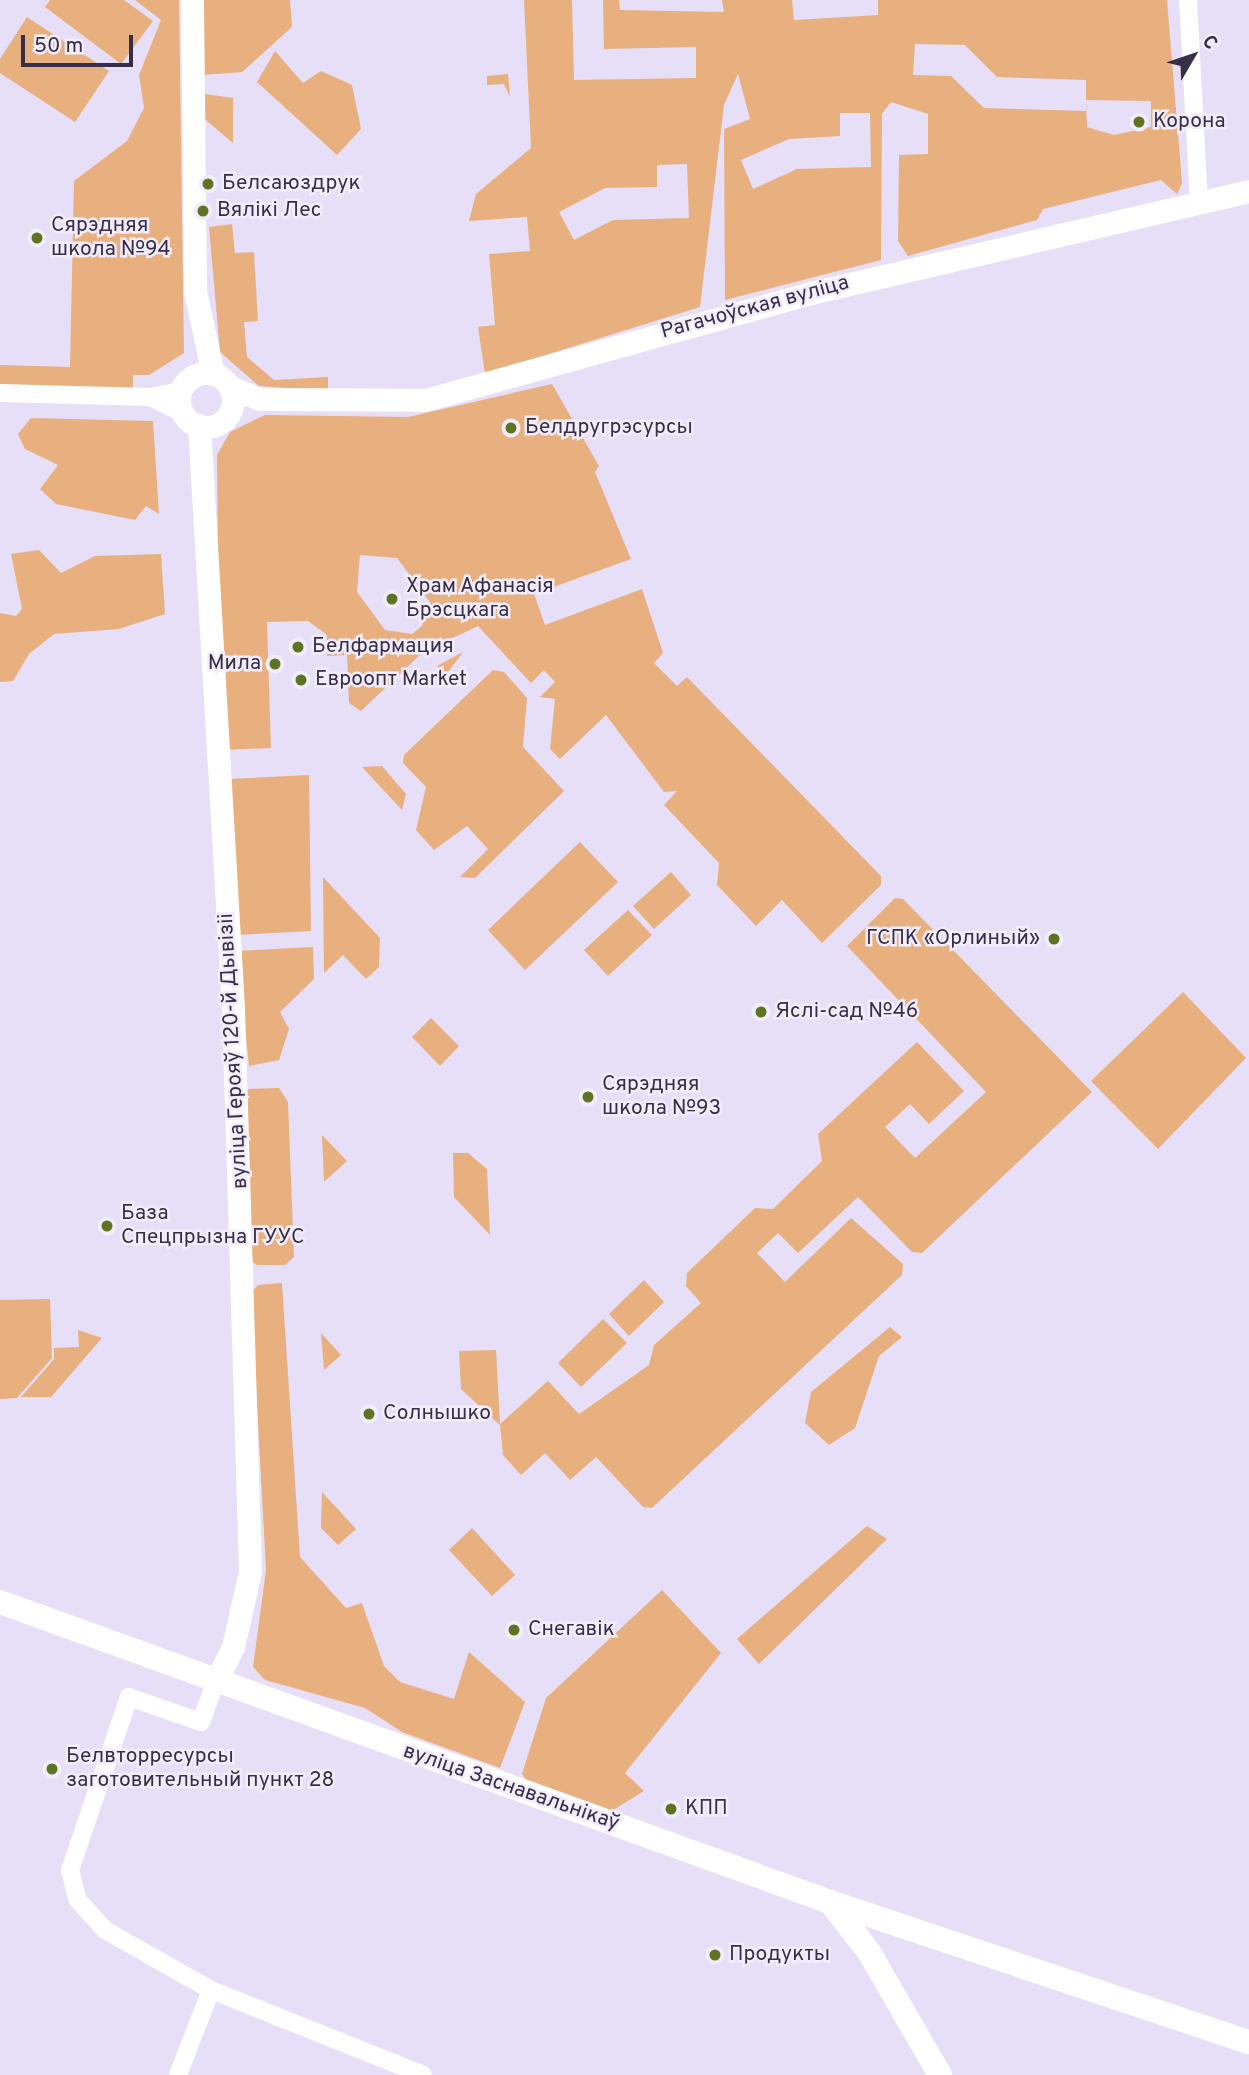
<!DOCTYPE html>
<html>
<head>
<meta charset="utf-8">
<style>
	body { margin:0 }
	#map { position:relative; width:1249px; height:2075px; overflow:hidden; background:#e7def8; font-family:Overpass,sans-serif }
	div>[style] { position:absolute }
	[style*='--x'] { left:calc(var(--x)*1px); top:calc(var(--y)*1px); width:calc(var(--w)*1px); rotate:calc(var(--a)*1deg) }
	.green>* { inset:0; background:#e8b07e }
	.minor>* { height:18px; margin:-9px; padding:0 9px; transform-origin:9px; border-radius:9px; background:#fff }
	.tertiary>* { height:23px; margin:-11.5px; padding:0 11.5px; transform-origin:11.5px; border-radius:11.5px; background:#fff }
	.tertiary>.ring { margin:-11.5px; padding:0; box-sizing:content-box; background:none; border:23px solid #fff; border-radius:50% }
	.secondary>* { height:24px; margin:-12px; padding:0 12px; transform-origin:12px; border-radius:12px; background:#fff }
	.dots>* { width:19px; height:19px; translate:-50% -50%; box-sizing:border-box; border:4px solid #f2edfb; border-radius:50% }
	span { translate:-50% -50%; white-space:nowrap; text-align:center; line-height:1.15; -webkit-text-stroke:5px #f2edfb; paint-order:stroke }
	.poi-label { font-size:21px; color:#382e48 }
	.left { translate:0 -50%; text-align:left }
	.right { translate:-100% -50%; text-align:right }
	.street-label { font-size:21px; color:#382e48 }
	.north { position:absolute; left:1158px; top:21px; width:70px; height:70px; -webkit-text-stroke:5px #f2edfb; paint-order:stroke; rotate:51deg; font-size:19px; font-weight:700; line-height:28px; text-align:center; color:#382e48 }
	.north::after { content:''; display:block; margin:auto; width:24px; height:32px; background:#382e48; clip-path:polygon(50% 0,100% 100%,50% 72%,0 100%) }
	.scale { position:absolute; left:21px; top:35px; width:112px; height:32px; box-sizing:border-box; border:4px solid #382e48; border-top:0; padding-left:9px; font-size:21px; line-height:24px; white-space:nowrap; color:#382e48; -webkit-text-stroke:5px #f2edfb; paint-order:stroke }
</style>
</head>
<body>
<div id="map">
	<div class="green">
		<i style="clip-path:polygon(50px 0,124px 0,153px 21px,121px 64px,45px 7px)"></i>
		<i style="clip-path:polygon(135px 0,179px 0,184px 353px,149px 375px,133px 375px,133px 395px,0 393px,0 365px,70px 367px,74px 181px,127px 141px,144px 108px,139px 75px,161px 20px)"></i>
		<i style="clip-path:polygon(200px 0,290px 0,292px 27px,242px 72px,203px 75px)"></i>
		<i style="clip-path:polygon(evenodd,524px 0,572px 0,574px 80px,696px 78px,696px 47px,604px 49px,603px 0,619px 0,620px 10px,724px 12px,722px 0,792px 0,794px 20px,878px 15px,878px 0,1167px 0,1182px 183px,1177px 194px,1161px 180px,1043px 209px,1037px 220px,908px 256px,898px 241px,899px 155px,928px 154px,928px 114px,891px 102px,882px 114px,881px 260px,725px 300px,724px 129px,750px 119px,738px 74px,724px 105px,700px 307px,485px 374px,478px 327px,495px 325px,489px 254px,530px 251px,527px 217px,469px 221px,476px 194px,531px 148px,524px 0,915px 44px,965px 45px,997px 77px,1086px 80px,1086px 111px,984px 108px,951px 76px,913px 75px,915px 44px,524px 0,1086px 100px,1151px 101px,1151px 127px,1114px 135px,1087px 127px,1086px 100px,524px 0,840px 113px,870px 113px,871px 167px,797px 169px,753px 189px,741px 160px,789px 139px,840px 136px,840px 113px,524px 0,687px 164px,689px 218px,613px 220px,574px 240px,559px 212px,605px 188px,657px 187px,657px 165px,687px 164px)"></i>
		<i style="clip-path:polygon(27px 17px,109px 71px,75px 122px,0 73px,0 59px)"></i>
		<i style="clip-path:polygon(275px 51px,303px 83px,321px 71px,352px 85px,361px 129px,337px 155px,257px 82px)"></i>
		<i style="clip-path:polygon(508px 74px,510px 97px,504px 84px,487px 85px,487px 76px)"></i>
		<i style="clip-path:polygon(198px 93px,233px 98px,233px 143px,201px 116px)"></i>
		<i style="clip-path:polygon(232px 224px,235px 253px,254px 252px,258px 321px,244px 322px,247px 357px,274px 380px,328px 377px,328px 391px,259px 386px,220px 352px,209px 227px)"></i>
		<i style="clip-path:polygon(evenodd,552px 384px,599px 466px,595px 472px,631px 559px,534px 594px,545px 625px,642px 589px,663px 653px,654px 663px,677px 686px,687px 677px,881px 876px,881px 885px,822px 943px,782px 900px,756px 926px,717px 885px,719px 863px,664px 805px,677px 791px,664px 792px,606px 715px,560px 759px,550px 749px,555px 699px,540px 697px,555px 682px,544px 670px,531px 683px,478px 626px,423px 652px,361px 711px,349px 703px,347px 655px,327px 656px,327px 635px,308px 621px,267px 622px,271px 748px,220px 750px,217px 455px,230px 432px,265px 415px,408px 417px,552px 384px,360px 555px,397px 558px,430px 602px,422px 626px,412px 634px,385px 630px,357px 592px,360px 555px)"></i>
		<i style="clip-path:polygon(31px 418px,153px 421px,159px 514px,146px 506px,135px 520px,56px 504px,40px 489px,58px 465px,25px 449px,18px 434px)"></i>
		<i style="clip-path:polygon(39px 550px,61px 573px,95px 556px,161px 554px,165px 614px,119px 629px,54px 634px,29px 654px,13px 681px,0 682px,0 613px,16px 616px,22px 609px,11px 554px)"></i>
		<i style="clip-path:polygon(463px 652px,446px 675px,437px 666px)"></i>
		<i style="clip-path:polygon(493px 670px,504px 672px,527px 698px,523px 747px,564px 791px,475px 878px,460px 877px,488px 849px,467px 826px,434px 850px,416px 830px,426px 787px,403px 763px,404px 755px)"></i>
		<i style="clip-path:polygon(382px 766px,406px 794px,402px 810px,362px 767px)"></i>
		<i style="clip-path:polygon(309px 775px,311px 931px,238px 935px,230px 779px)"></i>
		<i style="clip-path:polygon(580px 842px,618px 882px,525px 970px,488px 930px)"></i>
		<i style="clip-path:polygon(671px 872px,691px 895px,654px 929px,633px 906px)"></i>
		<i style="clip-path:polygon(323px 877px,380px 938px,379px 967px,366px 979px,343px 955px,324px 973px)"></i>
		<i style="clip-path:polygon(895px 898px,903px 899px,1092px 1092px,922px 1253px,912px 1252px,858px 1197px,798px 1253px,778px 1233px,757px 1253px,785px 1282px,851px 1218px,903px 1264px,902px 1275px,652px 1508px,643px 1507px,596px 1457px,570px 1480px,545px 1453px,521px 1475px,503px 1455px,500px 1425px,461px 1389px,459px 1351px,496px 1350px,500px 1424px,548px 1381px,579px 1414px,649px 1365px,654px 1345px,701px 1303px,686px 1286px,687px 1273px,755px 1208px,773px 1209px,822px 1161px,818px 1134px,917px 1042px,964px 1091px,929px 1124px,910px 1104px,885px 1127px,915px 1158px,986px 1092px,847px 946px)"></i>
		<i style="clip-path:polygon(628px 910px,652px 935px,608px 976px,584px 950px)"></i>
		<i style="clip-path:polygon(313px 947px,314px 979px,280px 1012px,289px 1029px,279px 1060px,249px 1066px,237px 951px)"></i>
		<i style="clip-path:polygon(1183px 992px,1246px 1058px,1158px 1149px,1091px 1081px)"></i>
		<i style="clip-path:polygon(431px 1018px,459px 1046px,440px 1066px,412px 1037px)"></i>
		<i style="clip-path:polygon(279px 1088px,288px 1102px,294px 1257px,285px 1265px,257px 1265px,248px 1259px,241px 1097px,249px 1089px)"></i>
		<i style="clip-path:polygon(322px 1135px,347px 1161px,324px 1182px)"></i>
		<i style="clip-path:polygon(453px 1153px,468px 1153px,487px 1169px,490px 1235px,454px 1197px)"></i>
		<i style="clip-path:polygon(644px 1280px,664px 1302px,629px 1336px,609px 1314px)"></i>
		<i style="clip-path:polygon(282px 1283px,300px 1557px,346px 1608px,362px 1603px,384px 1666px,400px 1682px,454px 1699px,469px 1652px,525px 1702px,500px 1768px,402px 1732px,365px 1708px,265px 1680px,253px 1667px,266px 1570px,251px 1293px,258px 1285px)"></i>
		<i style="clip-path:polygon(50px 1299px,52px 1358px,17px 1398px,0 1399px,0 1300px)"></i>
		<i style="clip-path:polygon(603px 1319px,627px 1343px,581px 1387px,558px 1363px)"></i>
		<i style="clip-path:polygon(890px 1327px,902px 1337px,879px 1356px,855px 1428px,829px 1445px,805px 1423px,811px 1392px)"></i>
		<i style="clip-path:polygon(78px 1330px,102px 1338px,51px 1397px,21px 1397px,54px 1359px,54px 1348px,79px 1347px)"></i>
		<i style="clip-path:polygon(321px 1333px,341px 1355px,324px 1370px)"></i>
		<i style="clip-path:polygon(322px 1492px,356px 1529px,338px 1545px,321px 1528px)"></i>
		<i style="clip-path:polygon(867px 1526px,887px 1539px,759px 1664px,737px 1639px)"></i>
		<i style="clip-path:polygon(472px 1528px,515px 1575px,492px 1596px,449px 1550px)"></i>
		<i style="clip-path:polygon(662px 1590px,721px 1653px,625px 1773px,644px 1791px,610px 1812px,527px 1781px,522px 1774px,546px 1698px)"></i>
	</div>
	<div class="minor">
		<i style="--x:1188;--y:0;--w:201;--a:86.9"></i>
		<i style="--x:0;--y:393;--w:150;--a:1.5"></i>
		<i style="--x:150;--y:397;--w:32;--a:-11"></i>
		<i style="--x:150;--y:397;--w:37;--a:26"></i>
		<i style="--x:215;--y:1683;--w:41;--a:109.7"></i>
		<i style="--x:201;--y:1722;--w:76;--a:-160.9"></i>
		<i style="--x:129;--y:1697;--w:183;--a:108.8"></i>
		<i style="--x:70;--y:1870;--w:30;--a:76"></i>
		<i style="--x:77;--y:1899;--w:42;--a:47.9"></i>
		<i style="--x:105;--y:1930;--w:122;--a:29.5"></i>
		<i style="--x:211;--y:1990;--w:228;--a:21.8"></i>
		<i style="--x:178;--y:2075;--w:91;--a:-68.8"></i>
	</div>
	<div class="tertiary">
		<i style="--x:192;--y:0;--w:291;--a:89.4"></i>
		<i style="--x:195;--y:291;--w:85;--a:77.8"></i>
		<i class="ring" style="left:179px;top:373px;width:31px;height:31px"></i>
		<i style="--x:230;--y:387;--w:32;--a:22"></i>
		<i style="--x:260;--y:399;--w:165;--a:0.3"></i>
		<i style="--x:425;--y:400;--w:401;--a:-15.5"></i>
		<i style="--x:811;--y:293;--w:450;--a:-13.1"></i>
		<i style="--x:199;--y:425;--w:584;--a:86.66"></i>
		<i style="--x:233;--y:1008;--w:564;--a:88.27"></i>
		<i style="--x:250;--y:1572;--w:77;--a:102.8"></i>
		<i style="--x:233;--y:1647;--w:40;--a:116.6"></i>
	</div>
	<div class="secondary">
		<i style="--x:0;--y:1602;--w:883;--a:19.87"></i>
		<i style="--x:830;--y:1902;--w:442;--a:18.5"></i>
		<i style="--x:830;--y:1902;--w:63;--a:52"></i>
		<i style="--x:869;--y:1952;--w:142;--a:60"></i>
	</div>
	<div class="dots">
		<i style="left:1139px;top:122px;background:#607322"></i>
		<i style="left:208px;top:184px;background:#607322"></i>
		<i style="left:203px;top:211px;background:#607322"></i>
		<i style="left:37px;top:238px;background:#607322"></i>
		<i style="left:511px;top:428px;background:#607322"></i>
		<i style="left:392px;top:599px;background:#607322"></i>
		<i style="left:298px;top:647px;background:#607322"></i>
		<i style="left:275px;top:664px;background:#607322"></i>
		<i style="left:301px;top:680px;background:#607322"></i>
		<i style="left:1054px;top:939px;background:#607322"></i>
		<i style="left:761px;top:1012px;background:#607322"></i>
		<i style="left:588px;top:1097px;background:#607322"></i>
		<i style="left:107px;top:1226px;background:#607322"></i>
		<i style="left:369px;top:1414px;background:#607322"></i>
		<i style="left:514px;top:1630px;background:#607322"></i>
		<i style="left:52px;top:1769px;background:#607322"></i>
		<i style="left:671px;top:1809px;background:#607322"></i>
		<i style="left:715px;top:1955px;background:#607322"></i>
	</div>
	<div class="poi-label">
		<span class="left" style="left:1153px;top:122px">Корона</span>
		<span class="left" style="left:222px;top:184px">Белсаюздрук</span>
		<span class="left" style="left:217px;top:211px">Вялікі Лес</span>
		<span class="left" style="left:51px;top:238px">Сярэдняя<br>школа №94</span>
		<span class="left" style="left:525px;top:428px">Белдругрэсурсы</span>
		<span class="left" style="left:406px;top:599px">Храм Афанасія<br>Брэсцкага</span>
		<span class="left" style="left:312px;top:647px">Белфармация</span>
		<span class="right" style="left:261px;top:664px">Мила</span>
		<span class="left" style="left:315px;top:680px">Евроопт Market</span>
		<span class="right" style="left:1040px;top:939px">ГСПК «Орлиный»</span>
		<span class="left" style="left:775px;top:1012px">Яслі-сад №46</span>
		<span class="left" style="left:602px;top:1097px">Сярэдняя<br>школа №93</span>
		<span class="left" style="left:121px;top:1226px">База<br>Спецпрызна ГУУС</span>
		<span class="left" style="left:383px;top:1414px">Солнышко</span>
		<span class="left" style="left:528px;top:1630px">Снегавік</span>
		<span class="left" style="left:66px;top:1769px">Белвторресурсы<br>заготовительный пункт 28</span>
		<span class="left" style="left:685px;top:1809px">КПП</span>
		<span class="left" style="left:729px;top:1955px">Продукты</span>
	</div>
	<div class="street-label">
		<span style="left:755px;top:308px;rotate:-15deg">Рагачоўская вуліца</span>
		<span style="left:234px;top:1051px;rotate:-93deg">вуліца Герояў 120-й Дывізіі</span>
		<span style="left:511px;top:1788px;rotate:19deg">вуліца Заснавальнікаў</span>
	</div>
	<div class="north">С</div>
	<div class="scale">50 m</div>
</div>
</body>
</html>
